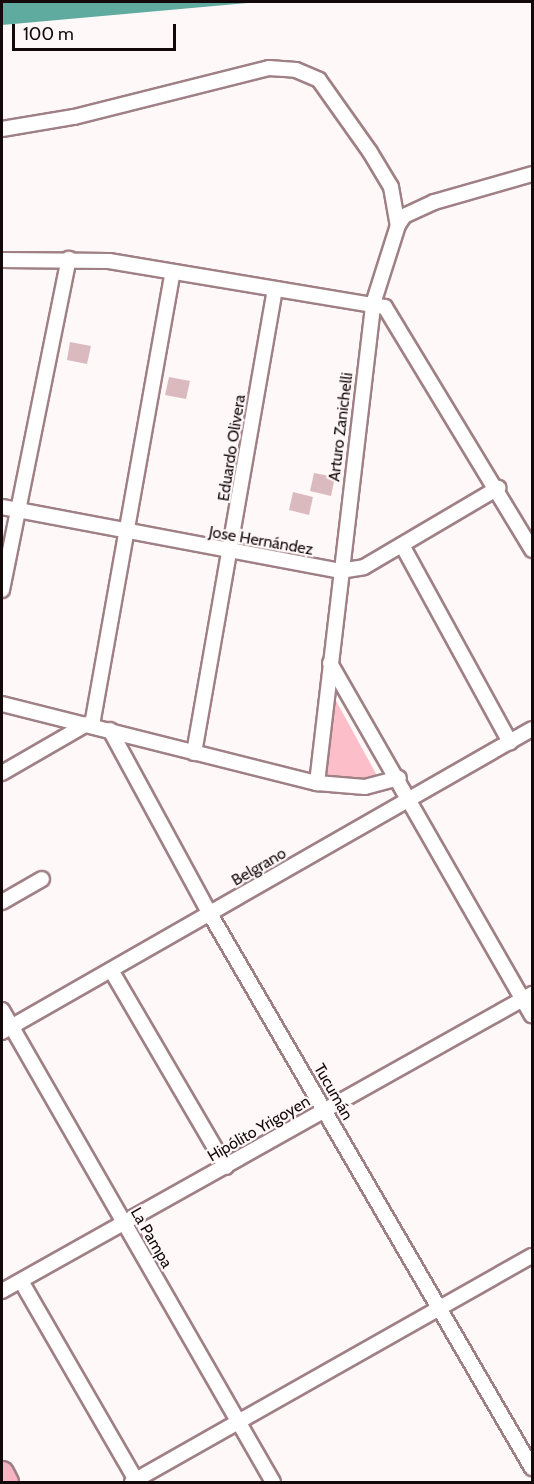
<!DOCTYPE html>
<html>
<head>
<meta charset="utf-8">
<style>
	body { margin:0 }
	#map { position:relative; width:534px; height:1484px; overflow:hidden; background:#fff8f9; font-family:Cabin,sans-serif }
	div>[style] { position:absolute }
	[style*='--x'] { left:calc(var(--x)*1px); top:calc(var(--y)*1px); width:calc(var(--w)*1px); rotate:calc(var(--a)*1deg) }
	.green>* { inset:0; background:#fcbec8 }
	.water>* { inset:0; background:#5faba0 }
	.building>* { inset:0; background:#dbbabf }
	.roads { filter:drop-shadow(2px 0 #9f8085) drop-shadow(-2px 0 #9f8085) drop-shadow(0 2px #9f8085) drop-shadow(0 -2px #9f8085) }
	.minor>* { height:14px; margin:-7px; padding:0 7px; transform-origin:7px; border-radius:7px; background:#fff }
	.primary>* { height:21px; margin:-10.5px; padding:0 10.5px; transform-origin:10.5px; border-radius:10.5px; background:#f9b3c2 }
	span { translate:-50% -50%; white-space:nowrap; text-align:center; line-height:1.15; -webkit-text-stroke:4.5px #fff8f9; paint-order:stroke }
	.street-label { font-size:16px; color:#13090b }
	.frame { position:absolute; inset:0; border:3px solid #13090b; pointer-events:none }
	.scale { position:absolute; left:12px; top:24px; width:164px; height:27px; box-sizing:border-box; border:3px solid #13090b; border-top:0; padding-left:8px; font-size:18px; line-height:21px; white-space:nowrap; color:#13090b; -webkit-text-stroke:4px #fff8f9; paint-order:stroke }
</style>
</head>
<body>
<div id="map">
	<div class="green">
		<i style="clip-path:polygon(334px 697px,381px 783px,325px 778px)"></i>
	</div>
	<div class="water">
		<i style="clip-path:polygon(2px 2px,258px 2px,2px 25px)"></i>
	</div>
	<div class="building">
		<i style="clip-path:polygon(70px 342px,91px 346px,87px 364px,67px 360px)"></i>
		<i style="clip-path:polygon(169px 377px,190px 381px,186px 399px,165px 395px)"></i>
		<i style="clip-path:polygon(314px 473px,335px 477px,331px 496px,310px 491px)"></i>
		<i style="clip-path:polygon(293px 492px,313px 497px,309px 515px,289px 510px)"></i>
	</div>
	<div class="roads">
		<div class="minor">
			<i style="--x:2;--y:129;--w:73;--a:-9.5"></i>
			<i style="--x:74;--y:117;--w:201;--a:-14.1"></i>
			<i style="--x:269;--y:68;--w:27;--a:4"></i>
			<i style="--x:296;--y:70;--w:25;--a:23"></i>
			<i style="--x:319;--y:80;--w:88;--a:54.7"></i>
			<i style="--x:370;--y:152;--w:41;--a:59"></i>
			<i style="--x:391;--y:187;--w:39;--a:80"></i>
			<i style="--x:2;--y:260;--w:107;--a:0.5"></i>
			<i style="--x:109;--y:261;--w:280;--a:9.5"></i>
			<i style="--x:385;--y:307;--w:284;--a:58.8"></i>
			<i style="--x:2;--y:507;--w:344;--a:10.7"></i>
			<i style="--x:340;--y:571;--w:24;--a:-9"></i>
			<i style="--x:364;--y:567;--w:156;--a:-30.5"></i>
			<i style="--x:402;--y:545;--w:225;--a:61.3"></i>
			<i style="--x:2;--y:590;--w:338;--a:-78.6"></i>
			<i style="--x:330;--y:663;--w:406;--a:60.2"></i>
			<i style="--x:2;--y:704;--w:325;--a:14.1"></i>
			<i style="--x:317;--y:783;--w:48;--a:4.8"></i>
			<i style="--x:365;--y:787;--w:35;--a:-15"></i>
			<i style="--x:92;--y:725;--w:460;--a:-79.9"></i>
			<i style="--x:110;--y:730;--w:209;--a:61.5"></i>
			<i style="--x:210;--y:914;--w:641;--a:59.83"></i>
			<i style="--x:194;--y:753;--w:471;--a:-80.1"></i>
			<i style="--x:2;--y:773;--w:98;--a:-30"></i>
			<i style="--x:317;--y:783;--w:482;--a:-83.3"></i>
			<i style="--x:373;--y:304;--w:83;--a:-72.4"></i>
			<i style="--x:398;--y:225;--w:11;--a:-56"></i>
			<i style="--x:404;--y:216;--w:33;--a:-25"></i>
			<i style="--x:434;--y:202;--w:102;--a:-15.9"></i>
			<i style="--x:2;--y:902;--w:46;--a:-29.9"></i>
			<i style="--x:111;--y:970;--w:228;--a:59.7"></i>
			<i style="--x:2;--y:1010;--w:544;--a:60.14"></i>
			<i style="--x:2;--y:1032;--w:610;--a:-29.76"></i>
			<i style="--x:21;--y:1281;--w:232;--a:60"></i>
			<i style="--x:2;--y:1291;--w:608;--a:-29.27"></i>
			<i style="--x:132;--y:1482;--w:459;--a:-29.5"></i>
		</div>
		<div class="primary">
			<i style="--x:2;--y:1472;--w:11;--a:63"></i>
		</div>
	</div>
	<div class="street-label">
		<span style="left:341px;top:427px;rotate:-83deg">Arturo Zanichelli</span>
		<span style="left:232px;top:448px;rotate:-81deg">Eduardo Olivera</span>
		<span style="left:261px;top:541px;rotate:10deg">Jose Hernández</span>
		<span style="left:259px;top:867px;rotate:-30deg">Belgrano</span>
		<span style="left:333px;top:1092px;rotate:60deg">Tucumán</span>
		<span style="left:259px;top:1129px;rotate:-30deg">Hipólito Yrigoyen</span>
		<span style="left:151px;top:1238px;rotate:60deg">La Pampa</span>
	</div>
	<div class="frame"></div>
	<div class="scale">100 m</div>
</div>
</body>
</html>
